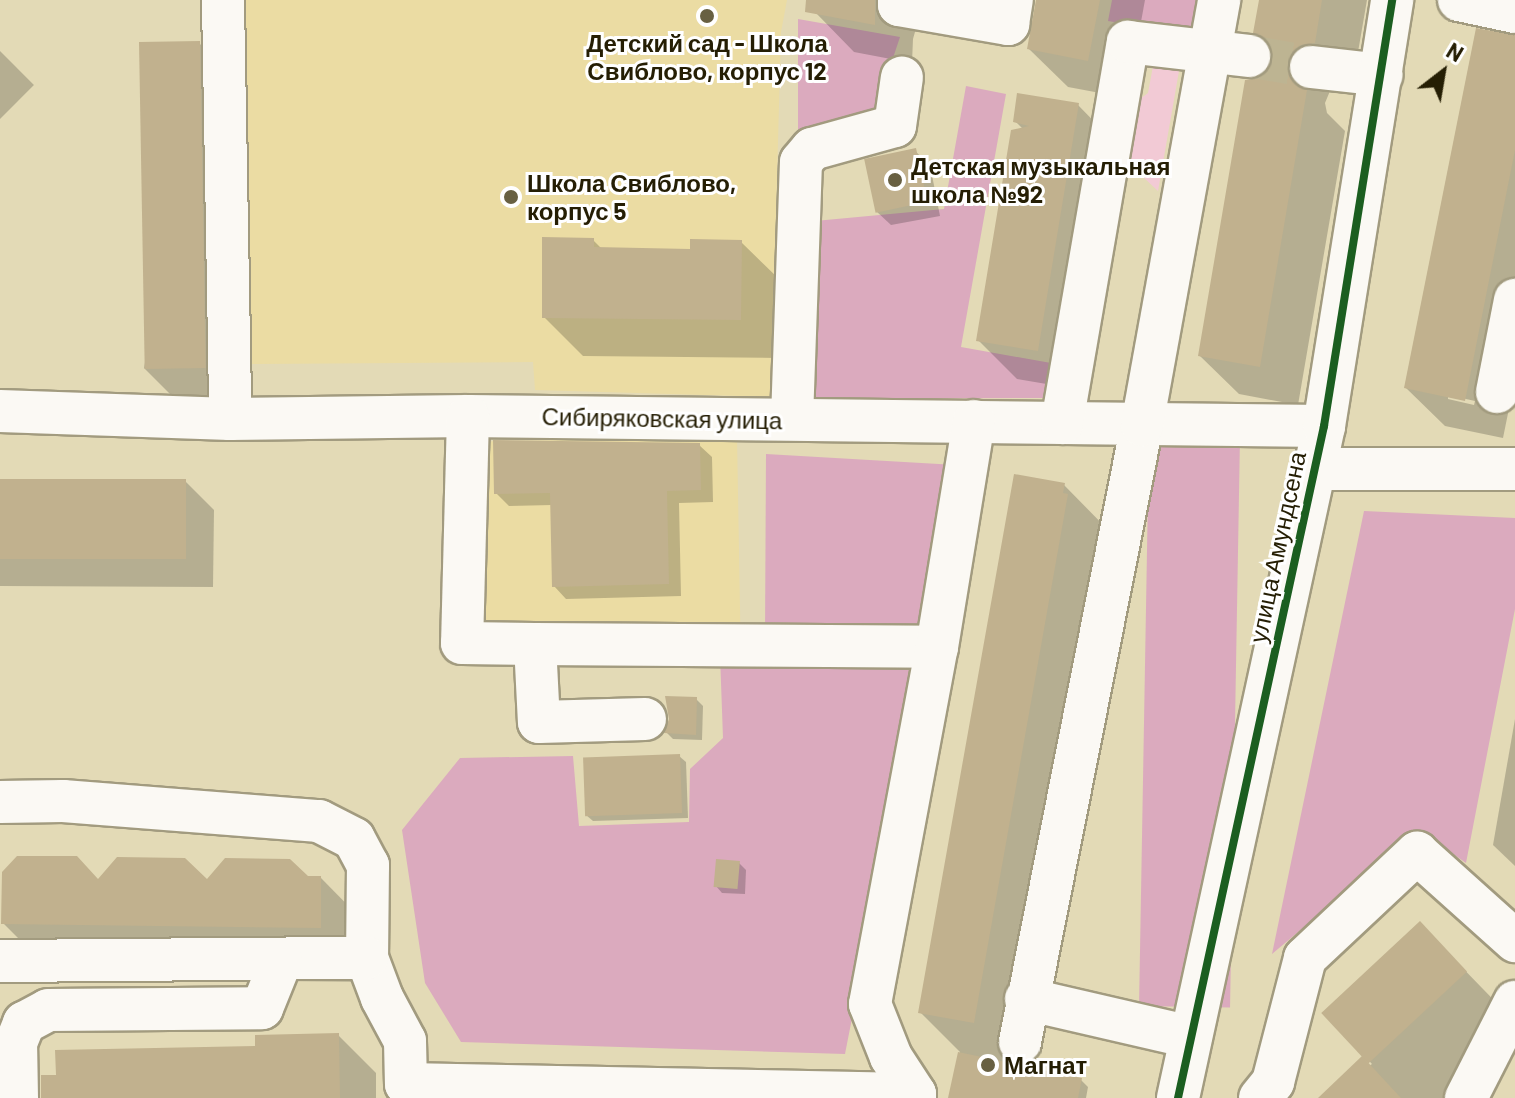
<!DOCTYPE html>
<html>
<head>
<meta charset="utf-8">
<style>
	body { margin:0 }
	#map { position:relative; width:1515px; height:1098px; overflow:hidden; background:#e3dab6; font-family:Barlow,sans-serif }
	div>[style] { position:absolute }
	.built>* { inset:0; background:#ebdca3; transform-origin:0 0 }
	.green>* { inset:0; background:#f2cad5 }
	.forest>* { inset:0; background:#dbaabe; transform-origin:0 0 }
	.shadow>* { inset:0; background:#0003; transform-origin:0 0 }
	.building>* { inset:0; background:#c1b18e; transform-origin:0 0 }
	.minor-tunnel>* { height:42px; margin-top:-21px; transform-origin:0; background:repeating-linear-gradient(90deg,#bdb492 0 42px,transparent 0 63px) }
	.roads { filter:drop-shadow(2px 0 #a29b7f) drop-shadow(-2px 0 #a29b7f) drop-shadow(0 2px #a29b7f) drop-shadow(0 -2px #a29b7f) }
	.minor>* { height:42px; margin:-21px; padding:0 21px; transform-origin:21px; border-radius:21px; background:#fbf9f4 }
	.cycleway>* { height:8px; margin:-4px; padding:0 4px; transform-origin:4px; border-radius:4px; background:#1b5e20 }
	.dots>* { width:22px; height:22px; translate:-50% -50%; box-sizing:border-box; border:4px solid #fff; border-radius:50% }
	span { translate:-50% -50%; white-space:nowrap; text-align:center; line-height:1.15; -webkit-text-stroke:6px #fff; paint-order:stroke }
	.poi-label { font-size:24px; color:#251e04; font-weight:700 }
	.left { translate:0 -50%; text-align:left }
	.street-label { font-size:24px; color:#251e04 }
	.north { position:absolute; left:1403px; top:32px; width:80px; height:80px; -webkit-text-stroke:6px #fff; paint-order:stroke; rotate:31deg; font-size:22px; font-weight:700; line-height:32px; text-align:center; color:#251e04 }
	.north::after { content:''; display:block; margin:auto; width:28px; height:36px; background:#251e04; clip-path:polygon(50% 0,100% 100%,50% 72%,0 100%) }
</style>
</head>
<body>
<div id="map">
	<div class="built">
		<div style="clip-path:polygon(241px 0,787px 0,781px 32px,771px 397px,535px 390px,533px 362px,248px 364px)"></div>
		<div style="left:737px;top:437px;width:192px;height:256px;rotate:89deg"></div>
	</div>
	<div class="green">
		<div style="clip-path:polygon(1153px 66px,1179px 71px,1158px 191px,1123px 158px,1132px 105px,1148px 93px)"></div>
	</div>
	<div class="forest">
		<div style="clip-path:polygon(1112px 0,1208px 0,1202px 37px,1108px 21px)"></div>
		<div style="clip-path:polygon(798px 19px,900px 37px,875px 112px,798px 140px)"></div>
		<div style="clip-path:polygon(966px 86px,1006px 94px,961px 347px,1051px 363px,1043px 398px,810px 399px,815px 221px,944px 209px)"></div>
		<div style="left:1149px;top:436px;width:91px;height:570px;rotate:1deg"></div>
		<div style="clip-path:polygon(766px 454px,956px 465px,928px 637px,765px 635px)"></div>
		<div style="clip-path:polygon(1364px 511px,1515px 518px,1515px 609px,1466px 863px,1419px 830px,1272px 954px)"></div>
		<div style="clip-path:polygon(720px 655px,922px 661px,845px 1054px,461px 1042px,425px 983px,402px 830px,460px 758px,573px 756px,579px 826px,689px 822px,690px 769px,723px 738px)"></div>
	</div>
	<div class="shadow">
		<div style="clip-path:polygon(818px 0,924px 0,913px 39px,912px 63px,854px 52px,816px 13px)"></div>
		<div style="clip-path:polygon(1038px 0,1145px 0,1127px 98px,1068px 87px,1029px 49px)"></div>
		<div style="clip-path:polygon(1261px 0,1367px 0,1353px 81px,1340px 83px,1330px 91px,1325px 103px,1327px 113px,1345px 131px,1298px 405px,1239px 394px,1200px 356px,1260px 80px,1269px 72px,1275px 60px,1273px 50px,1256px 32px)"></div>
		<div style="clip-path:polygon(evenodd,1515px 37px,1515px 379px,1503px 438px,1445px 426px,1406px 388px,1515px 37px,1448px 395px,1475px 401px,1474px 405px,1448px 399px,1448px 395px)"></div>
		<div style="clip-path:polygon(199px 43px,238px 82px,242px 406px,183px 407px,144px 368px)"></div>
		<div style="left:0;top:51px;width:48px;height:354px;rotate:45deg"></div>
		<div style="clip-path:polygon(1078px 105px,1116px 144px,1076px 389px,1017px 379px,978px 340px,1023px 129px,1015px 121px)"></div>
		<div style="clip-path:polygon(915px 151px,930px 165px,940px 216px,891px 225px,876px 211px)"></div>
		<div style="clip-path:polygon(593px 240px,603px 250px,692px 251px,741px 242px,780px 280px,779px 358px,583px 356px,544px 317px)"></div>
		<div style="clip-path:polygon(699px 445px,712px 457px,713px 502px,679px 503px,681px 596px,566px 599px,554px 586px,552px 505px,509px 506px,496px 493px)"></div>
		<div style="clip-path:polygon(0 481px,186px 482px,214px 510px,213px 587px,0 586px)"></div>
		<div style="clip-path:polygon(1064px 485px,1119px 541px,1123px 551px,1031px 1069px,1081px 1080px,1088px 1087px,1086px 1098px,950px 1098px,960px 1052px,920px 1012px)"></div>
		<div style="clip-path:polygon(696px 699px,703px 706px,702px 740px,673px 739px,666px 732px)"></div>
		<div style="clip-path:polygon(1515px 719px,1515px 866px,1493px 845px)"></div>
		<div style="clip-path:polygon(679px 756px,686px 762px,688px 818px,593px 821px,586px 815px)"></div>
		<div style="clip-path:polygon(739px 863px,746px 870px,745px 894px,722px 893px,716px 886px)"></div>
		<div style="clip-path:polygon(321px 878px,376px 934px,376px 982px,59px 979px,3px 923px,99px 881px)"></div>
		<div style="clip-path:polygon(1420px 924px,1515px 1022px,1447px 1098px,1320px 1098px,1372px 1064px,1325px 1014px)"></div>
		<div style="clip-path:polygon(338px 1035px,376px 1073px,376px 1098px,43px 1098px,257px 1048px)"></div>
	</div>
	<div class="building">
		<div style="clip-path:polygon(806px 0,875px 0,875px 25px,805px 12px)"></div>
		<div style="clip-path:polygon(1036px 0,1100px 0,1088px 61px,1027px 49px)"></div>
		<div style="clip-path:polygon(1259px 0,1322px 0,1315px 43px,1301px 45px,1292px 52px,1287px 64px,1289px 77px,1307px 90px,1260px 367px,1198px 356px,1245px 80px,1259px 78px,1268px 71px,1273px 60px,1271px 46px,1253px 33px)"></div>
		<div style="clip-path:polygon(1476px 28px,1515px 35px,1515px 150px,1465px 401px,1404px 388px)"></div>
		<div style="left:200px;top:41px;width:327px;height:61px;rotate:89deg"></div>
		<div style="clip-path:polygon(1017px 93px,1079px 103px,1038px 351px,976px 341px,1011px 130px,1029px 126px,1013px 122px)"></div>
		<div style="left:916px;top:148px;width:55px;height:53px;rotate:78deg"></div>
		<div style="clip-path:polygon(542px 237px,594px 238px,594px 247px,690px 249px,690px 239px,742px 240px,741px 320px,542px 318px)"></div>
		<div style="clip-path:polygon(493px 440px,700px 443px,701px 490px,667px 491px,669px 584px,552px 587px,550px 493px,494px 494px)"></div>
		<div style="clip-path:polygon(1014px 474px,1065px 483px,1063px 493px,1068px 494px,974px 1023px,918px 1013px)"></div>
		<div style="left:0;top:479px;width:186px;height:80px"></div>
		<div style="clip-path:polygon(665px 696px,697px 697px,696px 735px,664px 733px,669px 719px)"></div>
		<div style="left:680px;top:754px;width:59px;height:97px;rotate:88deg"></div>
		<div style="clip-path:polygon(17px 856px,77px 856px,98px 879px,117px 857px,185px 858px,207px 879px,225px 858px,290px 859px,308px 876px,321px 876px,321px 928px,1px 924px,2px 872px)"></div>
		<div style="left:716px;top:859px;width:24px;height:28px;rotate:5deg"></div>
		<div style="left:1420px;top:921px;width:69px;height:135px;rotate:47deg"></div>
		<div style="clip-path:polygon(339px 1033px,340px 1098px,41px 1098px,41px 1075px,56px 1075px,55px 1050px,255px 1046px,255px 1035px)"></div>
		<div style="clip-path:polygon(958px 1052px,1082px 1078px,1078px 1098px,948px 1098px)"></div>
		<div style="clip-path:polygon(1362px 1056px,1401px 1098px,1318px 1098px)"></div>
	</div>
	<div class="minor-tunnel">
		<div style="left:1249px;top:56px;width:63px;rotate:10.1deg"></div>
	</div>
	<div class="roads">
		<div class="minor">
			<div style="left:223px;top:0;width:419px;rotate:89deg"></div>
			<div style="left:899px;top:0;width:5px;rotate:90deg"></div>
			<div style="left:899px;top:5px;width:111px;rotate:9.9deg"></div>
			<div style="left:1008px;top:24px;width:24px;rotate:-81deg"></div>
			<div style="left:1459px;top:0;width:57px;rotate:12.1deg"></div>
			<div style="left:1311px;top:67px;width:71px;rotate:6.4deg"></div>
			<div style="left:1497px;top:392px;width:94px;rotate:-78.9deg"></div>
			<div style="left:0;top:411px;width:230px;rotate:2deg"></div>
			<div style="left:230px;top:419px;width:238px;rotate:-0.7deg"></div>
			<div style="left:468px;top:416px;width:856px;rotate:0.67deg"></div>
			<div style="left:468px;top:416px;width:227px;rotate:91.5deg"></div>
			<div style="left:462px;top:643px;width:73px;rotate:0.8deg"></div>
			<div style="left:535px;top:644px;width:402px;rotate:0.4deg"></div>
			<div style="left:937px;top:647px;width:229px;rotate:-80.7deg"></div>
			<div style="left:792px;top:419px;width:257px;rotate:-88deg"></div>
			<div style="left:801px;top:162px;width:17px;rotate:-50deg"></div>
			<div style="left:812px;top:149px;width:86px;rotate:-15.5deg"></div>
			<div style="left:895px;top:126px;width:49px;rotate:-81.9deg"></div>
			<div style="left:1062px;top:423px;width:387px;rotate:-80.2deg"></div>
			<div style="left:1128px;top:42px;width:122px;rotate:6.6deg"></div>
			<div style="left:1315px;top:469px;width:200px"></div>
			<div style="left:535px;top:644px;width:78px;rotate:87.1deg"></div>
			<div style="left:539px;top:722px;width:106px;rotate:-1.6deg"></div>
			<div style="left:0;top:802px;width:63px;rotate:-0.9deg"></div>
			<div style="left:63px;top:801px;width:257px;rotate:4.5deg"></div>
			<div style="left:319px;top:821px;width:39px;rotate:27deg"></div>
			<div style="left:354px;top:839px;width:30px;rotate:62deg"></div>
			<div style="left:368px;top:865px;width:93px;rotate:90.6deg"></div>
			<div style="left:367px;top:958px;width:43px;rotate:69.4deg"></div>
			<div style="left:382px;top:998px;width:49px;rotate:61.9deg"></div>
			<div style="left:405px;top:1041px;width:43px;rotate:88.7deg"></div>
			<div style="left:406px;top:1084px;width:509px;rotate:1.13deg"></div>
			<div style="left:915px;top:1094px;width:4px;rotate:90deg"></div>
			<div style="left:0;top:961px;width:367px;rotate:-0.5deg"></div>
			<div style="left:1026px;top:999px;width:169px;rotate:13deg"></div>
			<div style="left:1020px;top:1042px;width:629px;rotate:-78.82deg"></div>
			<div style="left:1142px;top:425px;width:432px;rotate:-79.7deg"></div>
			<div style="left:915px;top:1094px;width:44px;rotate:-123deg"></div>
			<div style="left:891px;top:1057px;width:57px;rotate:-111.6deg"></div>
			<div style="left:870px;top:1004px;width:363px;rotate:-79.4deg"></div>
			<div style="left:17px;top:1098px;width:55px;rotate:-91deg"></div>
			<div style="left:16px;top:1043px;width:22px;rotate:-68deg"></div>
			<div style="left:24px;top:1023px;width:27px;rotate:-28deg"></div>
			<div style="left:48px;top:1010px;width:214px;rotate:-0.5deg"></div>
			<div style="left:262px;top:1008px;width:51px;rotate:-68deg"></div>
			<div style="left:1178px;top:1098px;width:688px;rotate:-77.74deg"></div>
			<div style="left:1324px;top:426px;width:431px;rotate:-80.9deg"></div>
			<div style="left:1260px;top:1098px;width:21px;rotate:-51deg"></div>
			<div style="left:1273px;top:1082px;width:128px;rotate:-75.5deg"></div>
			<div style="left:1305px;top:958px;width:154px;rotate:-43.2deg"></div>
			<div style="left:1417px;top:853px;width:132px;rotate:41.9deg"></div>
			<div style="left:1466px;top:1098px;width:108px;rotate:-63deg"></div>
		</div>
	</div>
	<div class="cycleway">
		<div style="left:1178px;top:1098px;width:688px;rotate:-77.74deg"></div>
		<div style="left:1324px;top:426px;width:431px;rotate:-80.9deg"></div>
	</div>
	<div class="dots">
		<div style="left:707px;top:16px;background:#686042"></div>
		<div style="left:895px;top:180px;background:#686042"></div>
		<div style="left:511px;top:197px;background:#686042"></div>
		<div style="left:988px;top:1065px;background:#686042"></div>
	</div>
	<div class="poi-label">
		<span style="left:707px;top:57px">Детский сад - Школа<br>Свиблово, корпус 12</span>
		<span class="left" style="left:911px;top:180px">Детская музыкальная<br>школа №92</span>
		<span class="left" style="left:527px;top:197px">Школа Свиблово,<br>корпус 5</span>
		<span class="left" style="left:1004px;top:1065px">Магнат</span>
	</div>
	<div class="street-label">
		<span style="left:662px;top:418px;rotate:1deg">Сибиряковская улица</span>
		<span style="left:1277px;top:547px;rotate:-78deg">улица Амундсена</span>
	</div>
	<div class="north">N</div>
</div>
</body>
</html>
